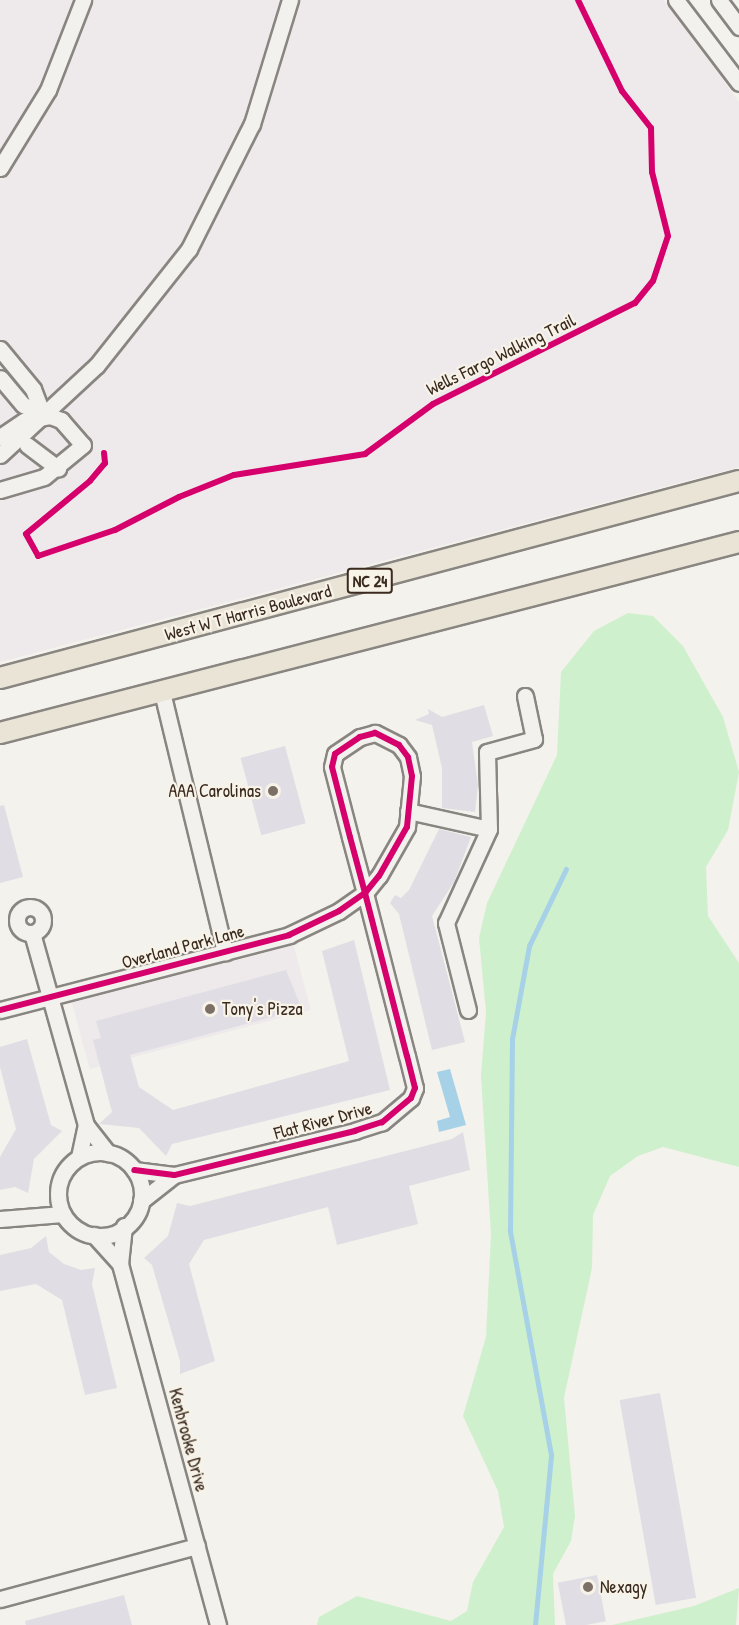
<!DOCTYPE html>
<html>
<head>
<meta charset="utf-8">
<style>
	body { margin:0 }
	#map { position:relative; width:739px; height:1625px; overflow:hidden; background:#f4f2ec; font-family:"Patrick Hand",sans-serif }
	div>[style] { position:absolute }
	.built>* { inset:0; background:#eee9eb; transform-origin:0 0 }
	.green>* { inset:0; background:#cff0cd }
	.water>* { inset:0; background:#a6d1e7 }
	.stream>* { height:4.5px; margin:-2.25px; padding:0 2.25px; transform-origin:2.25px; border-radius:2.25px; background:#a6d1e7 }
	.building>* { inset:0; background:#e1dde4; transform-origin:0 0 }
	.roads { filter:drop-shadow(2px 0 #898580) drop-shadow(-2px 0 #898580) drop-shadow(0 2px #898580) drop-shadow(0 -2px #898580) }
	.minor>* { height:15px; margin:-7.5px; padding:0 7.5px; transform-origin:7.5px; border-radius:7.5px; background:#f2f1ed }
	.minor>.ring { margin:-7.5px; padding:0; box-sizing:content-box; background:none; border:15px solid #f2f1ed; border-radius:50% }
	.major>* { height:20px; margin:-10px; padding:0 10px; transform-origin:10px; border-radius:10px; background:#e9e4d6 }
	.cycleway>* { height:6px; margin:-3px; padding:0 3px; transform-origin:3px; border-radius:3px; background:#d6006c }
	.dots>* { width:16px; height:16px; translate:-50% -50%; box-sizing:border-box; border:3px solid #f7f3e8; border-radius:50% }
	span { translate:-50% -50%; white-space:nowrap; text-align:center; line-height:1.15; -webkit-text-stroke:4.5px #f7f3e8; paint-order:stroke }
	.shield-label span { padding:2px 4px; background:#f7f3e8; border:2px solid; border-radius:4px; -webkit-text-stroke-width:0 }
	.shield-label { font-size:16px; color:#3b2a1e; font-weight:700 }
	.street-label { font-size:18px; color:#3b2a1e }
	.poi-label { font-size:18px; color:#3b2a1e }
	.right { translate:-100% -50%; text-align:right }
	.left { translate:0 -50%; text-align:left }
</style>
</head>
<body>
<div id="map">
	<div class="built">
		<div style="clip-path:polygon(0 0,664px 0,739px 102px,739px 467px,0 662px)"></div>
		<div style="left:293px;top:943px;width:69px;height:229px;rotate:75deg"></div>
	</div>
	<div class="green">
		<div style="clip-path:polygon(628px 613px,653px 616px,683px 646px,723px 717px,739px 772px,728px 830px,706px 867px,708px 916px,739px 963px,739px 1167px,663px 1147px,638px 1156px,610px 1176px,593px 1215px,592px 1268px,564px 1398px,575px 1516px,571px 1541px,553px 1574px,555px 1625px,317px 1625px,319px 1617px,357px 1596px,451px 1621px,467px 1611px,473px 1582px,504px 1527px,498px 1491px,463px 1416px,486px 1337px,491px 1234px,481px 1076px,486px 1012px,479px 938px,487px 903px,557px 755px,561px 672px,594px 631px)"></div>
		<div style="clip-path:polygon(739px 1588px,736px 1625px,612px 1625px,694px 1606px)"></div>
	</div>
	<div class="water">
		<div style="clip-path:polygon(450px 1069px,466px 1125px,439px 1132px,437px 1121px,450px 1117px,437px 1072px)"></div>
	</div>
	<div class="stream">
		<div style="left:535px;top:1625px;width:171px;rotate:-84.6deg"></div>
		<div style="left:551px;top:1455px;width:228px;rotate:-100.4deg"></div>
		<div style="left:510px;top:1231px;width:192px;rotate:-89.4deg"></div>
		<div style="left:512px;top:1039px;width:95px;rotate:-79.6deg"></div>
		<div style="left:529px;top:946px;width:85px;rotate:-64.3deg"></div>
	</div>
	<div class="building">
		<div style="clip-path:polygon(484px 705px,493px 736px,472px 742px,478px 785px,475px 812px,442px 808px,442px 768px,432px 725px,415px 720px,429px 714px,428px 709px,442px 717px)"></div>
		<div style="left:285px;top:746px;width:80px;height:46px;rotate:75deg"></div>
		<div style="clip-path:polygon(4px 805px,23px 877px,0 883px,0 806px)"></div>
		<div style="clip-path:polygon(439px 829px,471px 837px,454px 882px,432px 916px,465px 1042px,432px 1050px,399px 914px,390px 903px,395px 895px,401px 898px,409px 890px)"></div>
		<div style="clip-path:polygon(354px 940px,390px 1090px,172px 1144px,166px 1156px,139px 1128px,99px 1124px,112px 1112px,93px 1040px,101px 1038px,96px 1021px,286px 970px,302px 1009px,130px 1055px,139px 1087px,173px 1110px,349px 1061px,322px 951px)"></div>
		<div style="clip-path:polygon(27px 1039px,51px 1125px,62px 1131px,34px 1159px,28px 1193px,15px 1187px,0 1190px,0 1157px,16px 1129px,0 1067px,0 1047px)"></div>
		<div style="clip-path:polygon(463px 1132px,470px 1170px,409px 1186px,418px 1224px,337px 1245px,328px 1207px,204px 1240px,189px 1264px,215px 1361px,180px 1374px,180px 1361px,152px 1265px,144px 1258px,168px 1236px,177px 1203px,190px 1206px,452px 1139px)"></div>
		<div style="clip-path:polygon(46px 1236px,49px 1252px,64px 1264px,81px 1270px,95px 1268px,92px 1284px,117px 1388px,85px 1395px,62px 1300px,36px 1284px,0 1291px,0 1255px,31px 1248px)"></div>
		<div style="left:660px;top:1393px;width:208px;height:41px;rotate:80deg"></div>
		<div style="left:597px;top:1575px;width:47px;height:40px;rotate:79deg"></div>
		<div style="clip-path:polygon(124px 1595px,132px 1625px,26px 1625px,25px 1621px)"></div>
	</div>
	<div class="roads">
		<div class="minor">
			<div style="left:676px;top:0;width:104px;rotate:52.8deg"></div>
			<div style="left:719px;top:0;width:34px;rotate:53deg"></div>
			<div style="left:0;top:168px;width:92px;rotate:-58.4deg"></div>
			<div style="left:48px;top:90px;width:97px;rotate:-68.7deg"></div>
			<div style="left:0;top:349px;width:52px;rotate:50.5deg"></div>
			<div style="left:33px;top:389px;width:28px;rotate:69deg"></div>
			<div style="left:43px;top:415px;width:22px;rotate:-153deg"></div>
			<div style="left:23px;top:405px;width:35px;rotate:-130deg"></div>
			<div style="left:0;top:437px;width:29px;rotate:-34deg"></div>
			<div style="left:24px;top:421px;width:26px;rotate:-11deg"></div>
			<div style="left:50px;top:416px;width:12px;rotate:20deg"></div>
			<div style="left:61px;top:420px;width:33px;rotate:49deg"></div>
			<div style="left:83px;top:445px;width:50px;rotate:140.6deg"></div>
			<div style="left:44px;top:477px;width:46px;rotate:163.5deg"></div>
			<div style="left:27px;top:445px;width:39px;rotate:37deg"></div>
			<div style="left:0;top:455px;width:132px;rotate:-42.9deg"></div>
			<div style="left:97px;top:365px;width:148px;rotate:-51.6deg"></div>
			<div style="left:189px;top:249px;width:140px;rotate:-63.3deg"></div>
			<div style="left:252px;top:124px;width:130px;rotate:-73deg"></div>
			<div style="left:162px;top:692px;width:268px;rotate:76.4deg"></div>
			<div style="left:408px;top:811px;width:83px;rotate:12.5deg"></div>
			<div style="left:489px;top:829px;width:77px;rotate:-91.5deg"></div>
			<div style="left:487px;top:752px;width:49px;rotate:-15.5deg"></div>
			<div style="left:534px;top:739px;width:44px;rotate:-101.8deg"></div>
			<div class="ring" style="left:17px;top:907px;width:11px;height:11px"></div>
			<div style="left:32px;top:933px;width:199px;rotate:74.3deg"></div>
			<div style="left:86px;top:1125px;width:36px;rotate:52deg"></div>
			<div style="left:0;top:1010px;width:299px;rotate:-14.5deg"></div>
			<div style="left:289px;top:935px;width:55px;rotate:-25.6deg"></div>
			<div style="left:339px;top:911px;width:32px;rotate:-35deg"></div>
			<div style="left:365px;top:893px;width:22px;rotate:-51deg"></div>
			<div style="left:379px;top:876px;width:56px;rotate:-60.3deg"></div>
			<div style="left:407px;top:827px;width:51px;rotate:-84.4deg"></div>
			<div style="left:412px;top:776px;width:19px;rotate:-102deg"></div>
			<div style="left:408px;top:757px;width:15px;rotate:-127deg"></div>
			<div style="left:399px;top:745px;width:27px;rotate:-153deg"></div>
			<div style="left:375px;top:733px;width:16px;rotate:165deg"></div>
			<div style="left:360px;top:737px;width:30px;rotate:146deg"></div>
			<div style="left:335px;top:754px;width:13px;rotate:103deg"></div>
			<div style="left:332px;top:767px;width:72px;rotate:75.6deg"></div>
			<div style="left:350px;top:837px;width:58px;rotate:75deg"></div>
			<div style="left:365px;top:893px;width:168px;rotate:75.6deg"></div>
			<div style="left:407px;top:1056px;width:33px;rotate:76deg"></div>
			<div style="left:415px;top:1088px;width:11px;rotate:112deg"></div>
			<div style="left:411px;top:1098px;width:38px;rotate:140deg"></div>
			<div style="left:382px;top:1122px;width:28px;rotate:162deg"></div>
			<div style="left:355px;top:1131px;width:186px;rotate:166.3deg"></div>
			<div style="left:174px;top:1175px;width:40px;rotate:-172.9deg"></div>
			<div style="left:468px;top:1010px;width:90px;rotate:-104.2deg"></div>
			<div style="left:446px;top:923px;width:103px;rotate:-65.4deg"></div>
			<div class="ring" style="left:58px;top:1152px;width:69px;height:69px"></div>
			<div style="left:79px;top:1157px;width:33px;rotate:-78deg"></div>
			<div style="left:141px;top:1201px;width:42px;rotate:-38.2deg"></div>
			<div style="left:0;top:1219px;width:63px;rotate:-4.5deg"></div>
			<div style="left:124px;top:1226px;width:38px;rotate:96deg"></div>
			<div style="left:120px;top:1264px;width:374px;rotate:74.8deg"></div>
			<div style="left:94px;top:1235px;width:39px;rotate:48deg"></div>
			<div style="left:0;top:1599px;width:204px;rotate:-15.1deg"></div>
		</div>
		<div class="major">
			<div style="left:0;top:678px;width:765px;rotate:-14.93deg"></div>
			<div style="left:0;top:733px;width:763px;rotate:-14.49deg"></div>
		</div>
	</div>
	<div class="cycleway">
		<div style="left:104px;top:453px;width:10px;rotate:84deg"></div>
		<div style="left:105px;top:463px;width:23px;rotate:130deg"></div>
		<div style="left:90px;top:481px;width:83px;rotate:140.4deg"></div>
		<div style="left:26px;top:534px;width:25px;rotate:61deg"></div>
		<div style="left:38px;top:556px;width:81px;rotate:-18.7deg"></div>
		<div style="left:115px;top:530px;width:72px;rotate:-27.3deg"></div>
		<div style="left:179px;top:497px;width:59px;rotate:-21.8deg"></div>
		<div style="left:234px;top:475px;width:133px;rotate:-9.1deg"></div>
		<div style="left:365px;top:454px;width:84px;rotate:-36.3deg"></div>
		<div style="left:433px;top:404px;width:226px;rotate:-26.6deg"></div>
		<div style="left:635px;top:303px;width:28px;rotate:-51deg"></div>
		<div style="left:653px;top:281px;width:47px;rotate:-71.6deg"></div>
		<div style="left:668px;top:236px;width:66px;rotate:-104deg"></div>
		<div style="left:652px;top:172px;width:44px;rotate:-91.3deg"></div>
		<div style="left:651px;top:128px;width:47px;rotate:-128.1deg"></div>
		<div style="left:622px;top:91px;width:101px;rotate:-115.8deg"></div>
		<div style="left:0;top:1010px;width:299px;rotate:-14.5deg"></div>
		<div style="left:289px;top:935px;width:55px;rotate:-25.6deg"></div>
		<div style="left:339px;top:911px;width:32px;rotate:-35deg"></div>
		<div style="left:365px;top:893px;width:22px;rotate:-51deg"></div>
		<div style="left:379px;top:876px;width:56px;rotate:-60.3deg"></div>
		<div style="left:407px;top:827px;width:51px;rotate:-84.4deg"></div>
		<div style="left:412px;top:776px;width:19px;rotate:-102deg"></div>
		<div style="left:408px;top:757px;width:15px;rotate:-127deg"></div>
		<div style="left:399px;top:745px;width:27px;rotate:-153deg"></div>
		<div style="left:375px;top:733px;width:16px;rotate:165deg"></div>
		<div style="left:360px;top:737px;width:30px;rotate:146deg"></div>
		<div style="left:335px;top:754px;width:13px;rotate:103deg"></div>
		<div style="left:332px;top:767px;width:72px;rotate:75.6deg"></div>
		<div style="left:350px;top:837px;width:58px;rotate:75deg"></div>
		<div style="left:365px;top:893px;width:168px;rotate:75.6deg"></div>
		<div style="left:407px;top:1056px;width:33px;rotate:76deg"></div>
		<div style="left:415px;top:1088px;width:11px;rotate:112deg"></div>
		<div style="left:411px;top:1098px;width:38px;rotate:140deg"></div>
		<div style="left:382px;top:1122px;width:28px;rotate:162deg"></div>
		<div style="left:355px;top:1131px;width:186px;rotate:166.3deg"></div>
		<div style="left:174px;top:1175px;width:40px;rotate:-172.9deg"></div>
	</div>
	<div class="dots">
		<div style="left:273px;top:791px;background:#7c7066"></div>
		<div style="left:210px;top:1009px;background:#7c7066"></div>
		<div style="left:588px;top:1587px;background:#7c7066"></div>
	</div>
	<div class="shield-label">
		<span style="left:370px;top:581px">NC 24</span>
	</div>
	<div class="street-label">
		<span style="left:501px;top:355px;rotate:-26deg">Wells Fargo Walking Trail</span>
		<span style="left:248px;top:613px;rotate:-15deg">West W T Harris Boulevard</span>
		<span style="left:183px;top:947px;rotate:-15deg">Overland Park Lane</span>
		<span style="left:323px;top:1121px;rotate:-15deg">Flat River Drive</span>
		<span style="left:188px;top:1440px;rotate:75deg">Kenbrooke Drive</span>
	</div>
	<div class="poi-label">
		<span class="right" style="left:261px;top:791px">AAA Carolinas</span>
		<span class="left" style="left:222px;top:1009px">Tony's Pizza</span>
		<span class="left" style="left:600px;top:1587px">Nexagy</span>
	</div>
</div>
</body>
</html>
